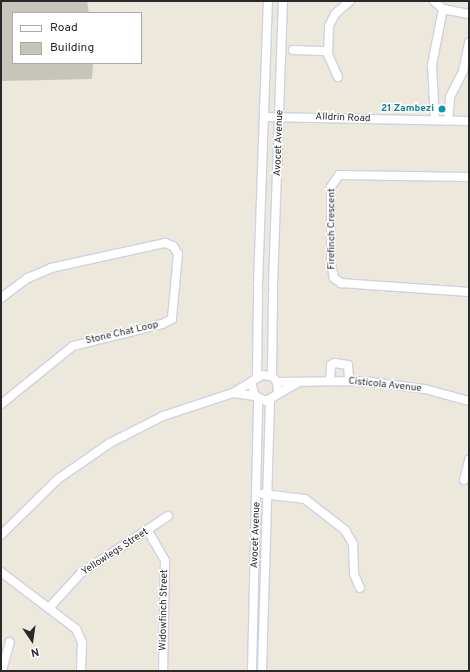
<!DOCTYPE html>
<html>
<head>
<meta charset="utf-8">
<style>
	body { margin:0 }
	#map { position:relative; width:470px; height:672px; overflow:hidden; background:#ece8db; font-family:Overpass,sans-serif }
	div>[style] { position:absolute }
	.building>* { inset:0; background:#c7c5ba }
	.roads { filter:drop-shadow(1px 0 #d1d0e2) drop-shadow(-1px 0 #d1d0e2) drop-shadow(0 1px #d1d0e2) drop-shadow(0 -1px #d1d0e2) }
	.street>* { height:8px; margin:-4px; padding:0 4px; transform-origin:4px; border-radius:4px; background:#fff }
	.dots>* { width:11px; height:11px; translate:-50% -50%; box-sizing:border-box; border:2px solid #fff; border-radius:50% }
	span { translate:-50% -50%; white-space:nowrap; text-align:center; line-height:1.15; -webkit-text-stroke:3px #fff; paint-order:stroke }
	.culture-label { font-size:10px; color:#0d838f; font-weight:700 }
	.right { translate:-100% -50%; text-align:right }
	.street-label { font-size:10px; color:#292929 }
	.frame { position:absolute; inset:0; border:2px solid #292929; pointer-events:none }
	.legend { position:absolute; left:12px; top:12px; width:130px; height:52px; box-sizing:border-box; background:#fff; border:1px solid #a9a9a9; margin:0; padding:5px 7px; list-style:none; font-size:12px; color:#292929 }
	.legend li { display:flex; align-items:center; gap:8px; height:20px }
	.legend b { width:20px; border:1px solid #a9a9a9 }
	.north { position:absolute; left:12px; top:620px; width:40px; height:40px; -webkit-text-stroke:3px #fff; paint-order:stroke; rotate:167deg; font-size:11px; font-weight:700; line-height:16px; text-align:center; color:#292929 }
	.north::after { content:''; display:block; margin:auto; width:14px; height:18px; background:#292929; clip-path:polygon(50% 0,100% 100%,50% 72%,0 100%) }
</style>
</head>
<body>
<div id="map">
	<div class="building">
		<div style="clip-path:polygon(1px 1px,87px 1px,89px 13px,13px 13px,13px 63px,93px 63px,92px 79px,1px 81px)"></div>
	</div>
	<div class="roads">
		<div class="street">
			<div style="left:434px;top:1px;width:12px;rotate:42deg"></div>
			<div style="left:443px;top:9px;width:26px;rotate:11deg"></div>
			<div style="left:293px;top:50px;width:35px;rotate:2deg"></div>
			<div style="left:338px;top:77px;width:24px;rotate:-114deg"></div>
			<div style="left:328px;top:55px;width:29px;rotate:-88deg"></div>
			<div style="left:329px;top:26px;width:13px;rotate:-63deg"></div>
			<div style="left:335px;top:14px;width:20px;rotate:-41deg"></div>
			<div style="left:265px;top:117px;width:204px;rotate:1.1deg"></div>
			<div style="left:435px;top:120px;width:55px;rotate:-93.1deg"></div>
			<div style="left:432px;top:65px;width:57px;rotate:-78.9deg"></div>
			<div style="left:448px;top:121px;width:24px;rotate:-85deg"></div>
			<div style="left:450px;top:97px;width:29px;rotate:-63deg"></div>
			<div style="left:463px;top:71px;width:29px;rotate:-78deg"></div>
			<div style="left:469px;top:177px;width:130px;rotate:-179.1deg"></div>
			<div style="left:339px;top:175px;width:14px;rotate:124deg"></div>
			<div style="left:331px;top:187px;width:77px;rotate:90deg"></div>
			<div style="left:331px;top:264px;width:14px;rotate:78deg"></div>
			<div style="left:334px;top:278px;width:9px;rotate:36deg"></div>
			<div style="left:341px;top:283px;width:128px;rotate:4deg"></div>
			<div style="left:258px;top:285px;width:284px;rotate:-88deg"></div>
			<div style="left:273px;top:286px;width:285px;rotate:-88deg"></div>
			<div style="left:1px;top:298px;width:34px;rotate:-37deg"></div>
			<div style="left:28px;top:278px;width:25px;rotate:-23deg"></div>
			<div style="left:51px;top:268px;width:117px;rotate:-12.4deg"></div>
			<div style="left:165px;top:243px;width:9px;rotate:21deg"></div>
			<div style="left:173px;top:246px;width:9px;rotate:58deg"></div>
			<div style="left:178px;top:254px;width:65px;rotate:95.3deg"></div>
			<div style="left:172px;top:319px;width:11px;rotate:153deg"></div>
			<div style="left:162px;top:324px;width:92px;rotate:166.1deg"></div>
			<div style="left:73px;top:346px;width:92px;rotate:141.1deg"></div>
			<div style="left:272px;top:376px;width:85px;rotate:-89.3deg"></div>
			<div style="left:257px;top:377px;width:87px;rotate:-89.3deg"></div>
			<div style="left:330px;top:381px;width:16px;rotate:-86deg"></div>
			<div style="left:331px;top:365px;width:4px;rotate:-27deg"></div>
			<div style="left:335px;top:363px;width:13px;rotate:9deg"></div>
			<div style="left:348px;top:365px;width:16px;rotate:86deg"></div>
			<div style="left:277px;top:382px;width:87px;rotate:-0.7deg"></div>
			<div style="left:364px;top:381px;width:62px;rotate:7.5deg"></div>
			<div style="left:425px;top:389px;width:46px;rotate:15.3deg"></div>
			<div style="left:233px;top:393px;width:22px;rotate:8deg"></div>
			<div style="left:278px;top:393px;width:11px;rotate:-95deg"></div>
			<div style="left:277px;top:382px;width:8px;rotate:-130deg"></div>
			<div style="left:272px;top:376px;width:10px;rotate:-174deg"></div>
			<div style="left:262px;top:375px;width:13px;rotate:148deg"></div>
			<div style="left:251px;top:382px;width:15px;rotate:74deg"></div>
			<div style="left:255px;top:396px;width:12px;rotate:24deg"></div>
			<div style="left:266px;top:401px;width:36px;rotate:-30deg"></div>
			<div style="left:464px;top:480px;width:21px;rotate:-76deg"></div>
			<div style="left:263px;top:494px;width:42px;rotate:6.8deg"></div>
			<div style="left:305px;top:499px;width:51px;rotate:37.8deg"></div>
			<div style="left:345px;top:530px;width:16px;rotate:60deg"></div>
			<div style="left:353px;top:544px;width:30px;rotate:88deg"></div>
			<div style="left:354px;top:574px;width:15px;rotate:67deg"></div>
			<div style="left:148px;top:531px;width:34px;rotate:60deg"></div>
			<div style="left:165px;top:561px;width:110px;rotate:91deg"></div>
			<div style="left:1px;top:535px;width:80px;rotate:-44.5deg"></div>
			<div style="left:58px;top:479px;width:63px;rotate:-34.7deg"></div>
			<div style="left:110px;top:443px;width:59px;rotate:-27deg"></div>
			<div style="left:163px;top:416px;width:74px;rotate:-18.2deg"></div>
			<div style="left:233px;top:393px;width:21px;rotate:-31deg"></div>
			<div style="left:1px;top:572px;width:94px;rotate:37.2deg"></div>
			<div style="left:76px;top:629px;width:14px;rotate:65deg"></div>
			<div style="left:82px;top:642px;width:29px;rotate:92deg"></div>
			<div style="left:49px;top:608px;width:47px;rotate:-47.6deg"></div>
			<div style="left:81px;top:573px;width:104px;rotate:-33.2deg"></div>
			<div style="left:2px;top:671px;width:30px;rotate:-75deg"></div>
			<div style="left:252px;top:671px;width:272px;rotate:-88.7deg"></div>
			<div style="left:262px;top:671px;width:271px;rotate:-88.3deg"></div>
		</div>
	</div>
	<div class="dots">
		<div style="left:442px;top:109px;background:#0f9aa8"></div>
	</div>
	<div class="culture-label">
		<span class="right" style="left:434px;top:109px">21 Zambezi</span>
	</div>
	<div class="street-label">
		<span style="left:343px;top:118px;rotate:2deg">Alldrin Road</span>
		<span style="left:279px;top:143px;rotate:-88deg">Avocet Avenue</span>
		<span style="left:332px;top:229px;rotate:-90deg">Firefinch Crescent</span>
		<span style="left:122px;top:333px;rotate:-13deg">Stone Chat Loop</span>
		<span style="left:385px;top:385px;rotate:6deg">Cisticola Avenue</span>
		<span style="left:256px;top:535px;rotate:-88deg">Avocet Avenue</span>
		<span style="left:115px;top:552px;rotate:-33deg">Yellowlegs Street</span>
		<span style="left:164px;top:610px;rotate:-89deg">Widowfinch Street</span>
	</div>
	<div class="frame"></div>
	<ul class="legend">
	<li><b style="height:5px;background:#fff"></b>Road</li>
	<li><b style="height:11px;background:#c7c5ba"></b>Building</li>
	</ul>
	<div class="north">N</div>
</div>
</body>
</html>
